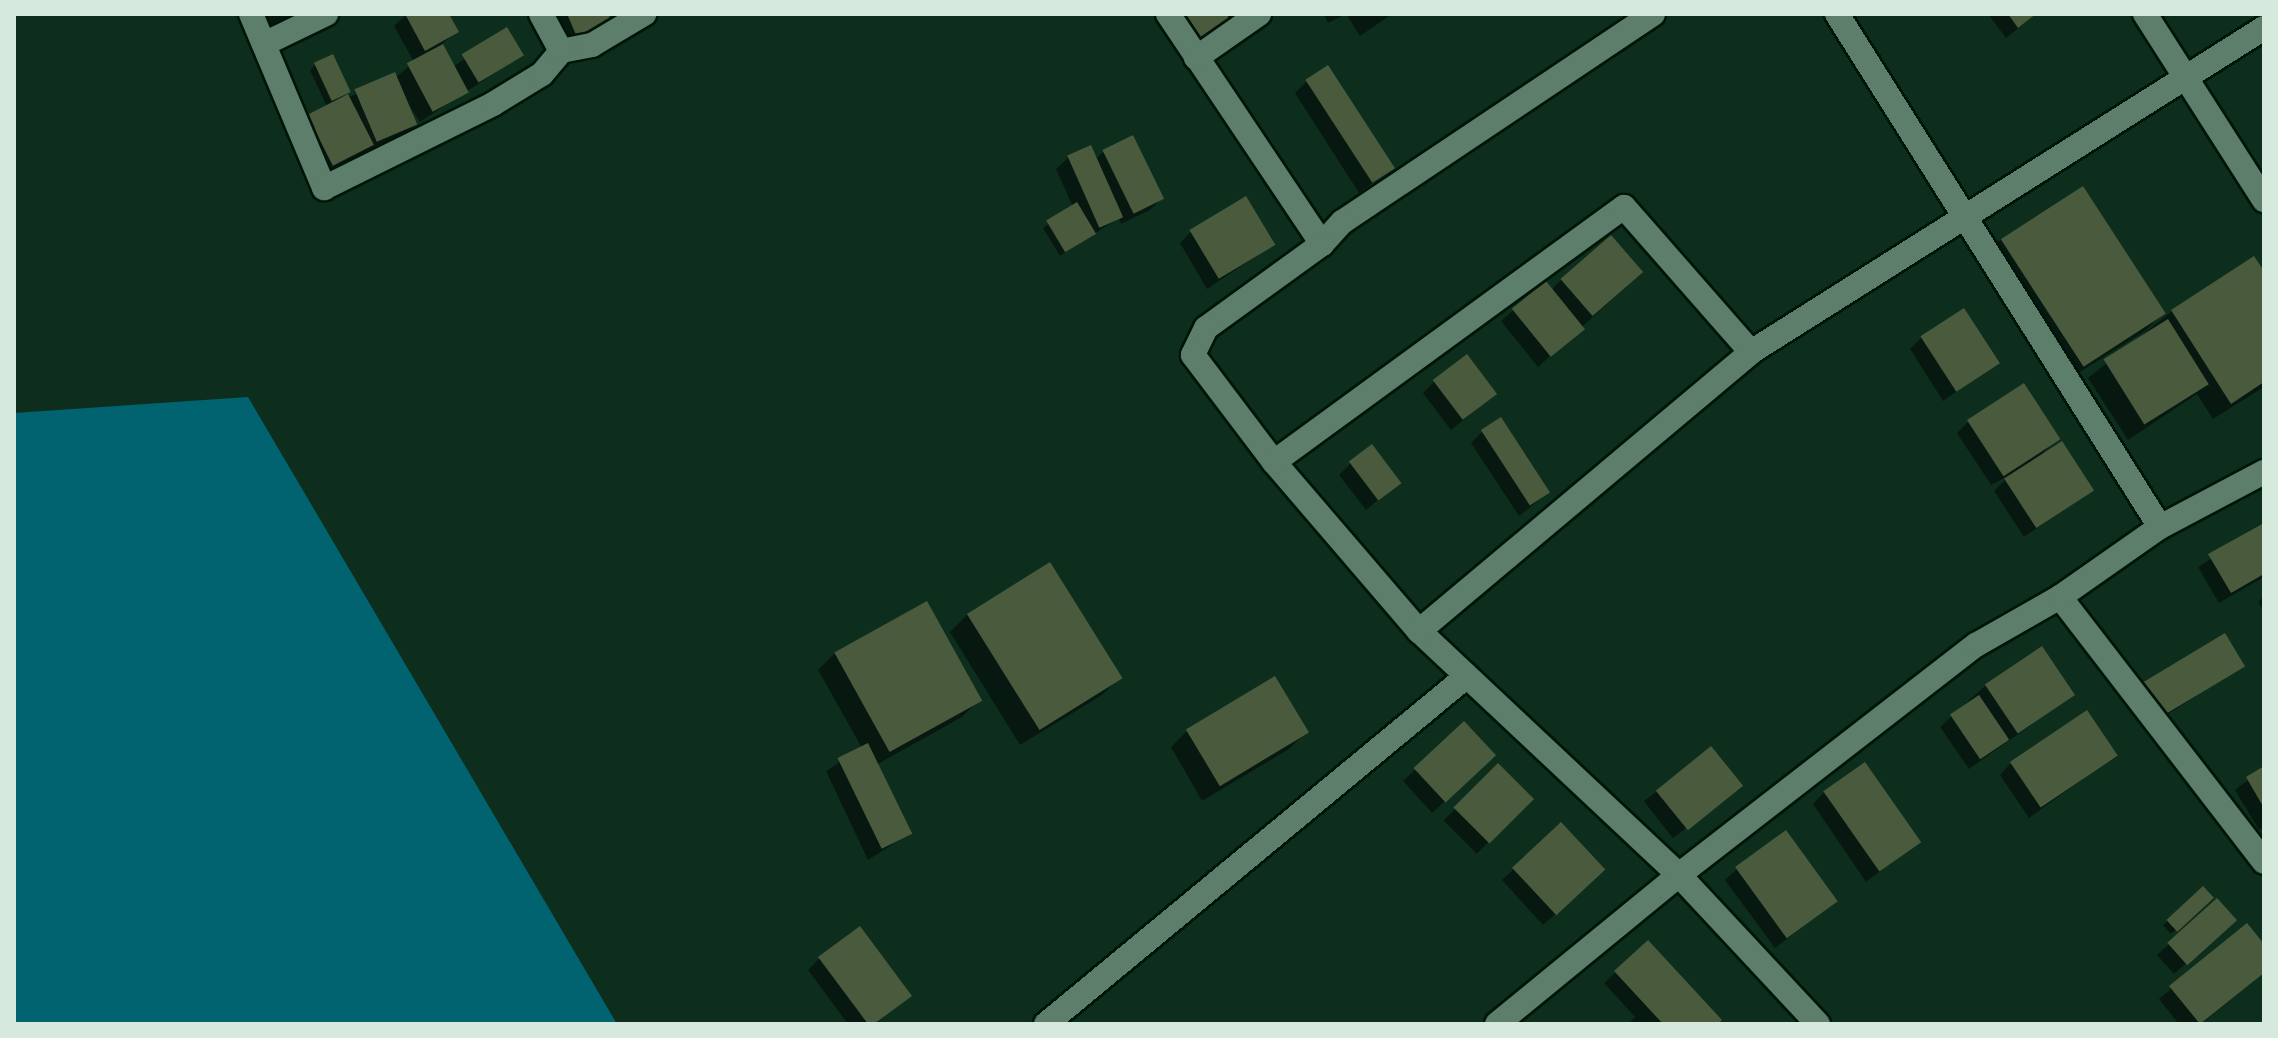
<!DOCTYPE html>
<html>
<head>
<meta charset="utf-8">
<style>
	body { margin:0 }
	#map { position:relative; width:2278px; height:1038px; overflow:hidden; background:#0d2e1d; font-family:"Roboto Condensed",sans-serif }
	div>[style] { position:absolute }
	.water>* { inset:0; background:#00636f }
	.shadow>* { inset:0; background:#0007; transform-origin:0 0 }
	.building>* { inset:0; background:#495a3d; transform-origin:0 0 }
	.roads { filter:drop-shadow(2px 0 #001509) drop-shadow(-2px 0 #001509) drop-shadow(0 2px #001509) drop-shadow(0 -2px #001509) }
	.minor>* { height:24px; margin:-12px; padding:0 12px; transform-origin:12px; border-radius:12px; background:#5c7e6a }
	span { translate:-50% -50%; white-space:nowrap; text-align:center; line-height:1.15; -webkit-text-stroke:8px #032414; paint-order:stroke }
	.frame { position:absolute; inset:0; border:16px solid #d6e9dd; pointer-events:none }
</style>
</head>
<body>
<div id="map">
	<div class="water">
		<div style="clip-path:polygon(248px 397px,617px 1024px,14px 1024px,14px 413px)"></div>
	</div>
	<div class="shadow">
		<div style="clip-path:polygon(263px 14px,308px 14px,276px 39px)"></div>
		<div style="clip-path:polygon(407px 14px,446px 14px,456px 32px,441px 45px,453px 67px,507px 30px,522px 55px,420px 122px,403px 96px,415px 125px,403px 136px,320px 175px,297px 128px,327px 107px,310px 70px,315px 65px,348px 91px,339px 101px,395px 78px,414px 62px,394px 26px)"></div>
		<div style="clip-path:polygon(551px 14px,606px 14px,609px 22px,566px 47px)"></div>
		<div style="clip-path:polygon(1175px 14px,1245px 14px,1228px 25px)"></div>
		<div style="clip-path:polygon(1324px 14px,1346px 14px,1328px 23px)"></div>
		<div style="clip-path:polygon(1346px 14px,1392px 14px,1360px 36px)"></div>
		<div style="clip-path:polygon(1988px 14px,2036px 14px,2006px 38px)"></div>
		<div style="clip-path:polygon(1306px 82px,1392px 168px,1359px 193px,1295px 93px)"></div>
		<div style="clip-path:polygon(1103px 152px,1162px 198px,1150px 210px,1121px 224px,1119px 218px,1060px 256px,1043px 228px,1073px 207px,1056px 169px,1068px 158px,1095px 160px)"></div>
		<div style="clip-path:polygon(1191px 232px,1273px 245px,1207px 289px,1180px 243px)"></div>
		<div style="clip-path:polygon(2001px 239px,2162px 314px,2145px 331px,2064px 382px,1984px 256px)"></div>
		<div style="clip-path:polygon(2264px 275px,2264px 387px,2213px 419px,2197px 394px,2128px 440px,2088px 378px,2172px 311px)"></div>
		<div style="clip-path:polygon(1561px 280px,1629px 284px,1538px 367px,1501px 321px,1545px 283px,1551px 290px)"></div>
		<div style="clip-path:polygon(1921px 338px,1997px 363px,1943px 401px,1910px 349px)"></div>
		<div style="clip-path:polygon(1434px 382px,1495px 394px,1451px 430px,1423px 393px)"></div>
		<div style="clip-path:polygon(1969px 421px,2057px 438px,2041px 455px,2092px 490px,2024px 537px,1994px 491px,2010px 475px,1991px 485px,1957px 433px)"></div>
		<div style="clip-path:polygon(1482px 432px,1548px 493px,1519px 516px,1471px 443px)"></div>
		<div style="clip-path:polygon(1351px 463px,1398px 483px,1366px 510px,1339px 475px)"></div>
		<div style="clip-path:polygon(2264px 525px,2264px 577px,2219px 603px,2198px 567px)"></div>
		<div style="clip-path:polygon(2264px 596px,2264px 612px,2258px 602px)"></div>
		<div style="clip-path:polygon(967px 615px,1119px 678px,1102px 695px,1020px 745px,950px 632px)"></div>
		<div style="clip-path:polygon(835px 653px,979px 700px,962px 717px,876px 765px,909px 834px,868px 860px,826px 771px,862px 748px,818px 670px)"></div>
		<div style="clip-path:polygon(2242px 666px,2150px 726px,2132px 695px,2143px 684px)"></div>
		<div style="clip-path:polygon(1986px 685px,2073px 695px,1969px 769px,1940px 727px)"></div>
		<div style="clip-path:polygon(1464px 724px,1482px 767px,1432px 813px,1403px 781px)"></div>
		<div style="clip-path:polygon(1188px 730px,1306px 732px,1289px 749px,1202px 801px,1171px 747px)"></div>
		<div style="left:1711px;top:749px;width:47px;height:85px;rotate:52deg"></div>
		<div style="clip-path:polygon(2115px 756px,2029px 818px,2000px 775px,2011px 763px)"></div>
		<div style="left:1498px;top:766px;width:47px;height:77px;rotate:45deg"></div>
		<div style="clip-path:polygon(2264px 768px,2264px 827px,2259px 830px,2235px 790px)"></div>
		<div style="clip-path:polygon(1824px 792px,1918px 843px,1866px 882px,1813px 804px)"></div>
		<div style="clip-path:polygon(1561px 825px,1591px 882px,1543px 925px,1502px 880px)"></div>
		<div style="clip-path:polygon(1737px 869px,1835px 901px,1775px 948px,1725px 880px)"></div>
		<div style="left:2203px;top:889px;width:12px;height:54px;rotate:48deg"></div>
		<div style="clip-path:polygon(2217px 901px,2222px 931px,2174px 974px,2157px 955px)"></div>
		<div style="clip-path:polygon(2247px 926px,2264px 947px,2264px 973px,2201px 1024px,2179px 1024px,2159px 999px)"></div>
		<div style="clip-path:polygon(820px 958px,909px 996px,875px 1024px,848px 1024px,808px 970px)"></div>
		<div style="clip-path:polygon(1616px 972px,1715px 1024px,1628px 1024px,1635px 1017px,1604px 983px)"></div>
	</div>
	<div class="building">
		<div style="clip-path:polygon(405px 14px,449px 14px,459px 32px,425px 51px)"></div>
		<div style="clip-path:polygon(567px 14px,608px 14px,612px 22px,577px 37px)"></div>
		<div style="clip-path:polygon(1178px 14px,1226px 14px,1233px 23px,1200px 46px)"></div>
		<div style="clip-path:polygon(2008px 14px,2036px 14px,2018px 28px)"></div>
		<div style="left:507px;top:27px;width:33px;height:53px;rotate:59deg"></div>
		<div style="left:443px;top:44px;width:55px;height:41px;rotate:62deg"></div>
		<div style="left:333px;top:54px;width:42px;height:21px;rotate:65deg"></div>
		<div style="left:1328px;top:65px;width:123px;height:27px;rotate:57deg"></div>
		<div style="left:395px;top:72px;width:57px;height:44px;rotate:67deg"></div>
		<div style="left:348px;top:94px;width:57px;height:46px;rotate:63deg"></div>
		<div style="left:1133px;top:135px;width:71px;height:34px;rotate:64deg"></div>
		<div style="left:1091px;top:145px;width:79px;height:26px;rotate:66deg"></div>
		<div style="left:2083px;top:186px;width:152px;height:98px;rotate:57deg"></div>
		<div style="left:1246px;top:196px;width:57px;height:66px;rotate:59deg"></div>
		<div style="left:1077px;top:202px;width:37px;height:36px;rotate:59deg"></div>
		<div style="left:1611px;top:235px;width:49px;height:67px;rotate:49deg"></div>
		<div style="clip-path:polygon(2254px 256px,2264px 271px,2264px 382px,2231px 404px,2171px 310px)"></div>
		<div style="left:1546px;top:281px;width:62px;height:44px;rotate:51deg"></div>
		<div style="left:1964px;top:308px;width:66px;height:52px;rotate:57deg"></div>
		<div style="left:2168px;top:319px;width:77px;height:76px;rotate:58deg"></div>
		<div style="left:1467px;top:354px;width:50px;height:43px;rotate:53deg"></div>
		<div style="left:2024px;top:383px;width:67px;height:68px;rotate:57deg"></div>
		<div style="left:1501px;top:417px;width:90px;height:24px;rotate:57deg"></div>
		<div style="left:2062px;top:441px;width:59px;height:69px;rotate:57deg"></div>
		<div style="left:1372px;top:444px;width:49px;height:29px;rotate:53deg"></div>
		<div style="clip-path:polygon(2264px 523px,2264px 574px,2231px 593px,2208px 554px)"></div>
		<div style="left:1050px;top:562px;width:137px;height:98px;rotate:58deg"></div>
		<div style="left:927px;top:601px;width:114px;height:106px;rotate:61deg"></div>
		<div style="left:2225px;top:633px;width:39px;height:96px;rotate:59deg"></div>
		<div style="left:2042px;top:646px;width:59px;height:69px;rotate:56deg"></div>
		<div style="left:1275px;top:676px;width:66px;height:104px;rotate:59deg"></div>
		<div style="left:1979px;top:695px;width:54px;height:35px;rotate:56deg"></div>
		<div style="left:2087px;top:710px;width:55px;height:93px;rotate:56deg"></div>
		<div style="left:1464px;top:721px;width:47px;height:69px;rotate:47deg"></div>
		<div style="left:868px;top:743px;width:101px;height:34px;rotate:64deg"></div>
		<div style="left:1711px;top:746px;width:51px;height:71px;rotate:51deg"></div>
		<div style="left:1865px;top:762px;width:98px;height:51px;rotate:55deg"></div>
		<div style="left:1498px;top:763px;width:51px;height:63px;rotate:45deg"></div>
		<div style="clip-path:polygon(2264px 766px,2264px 808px,2246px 777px)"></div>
		<div style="left:1561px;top:822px;width:65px;height:67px;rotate:47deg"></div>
		<div style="left:1786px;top:830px;width:88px;height:63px;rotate:54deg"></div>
		<div style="left:2203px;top:886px;width:16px;height:50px;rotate:47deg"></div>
		<div style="left:2217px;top:898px;width:30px;height:67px;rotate:48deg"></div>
		<div style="clip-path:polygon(2247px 923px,2264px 944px,2264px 973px,2200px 1024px,2169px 986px)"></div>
		<div style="clip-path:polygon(860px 926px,912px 996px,874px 1024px,868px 1024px,818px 957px)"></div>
		<div style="clip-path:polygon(1648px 940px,1722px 1020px,1718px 1024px,1663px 1024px,1614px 971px)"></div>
	</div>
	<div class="roads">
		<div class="minor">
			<div style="left:251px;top:14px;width:189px;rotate:67.2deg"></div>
			<div style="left:324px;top:188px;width:189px;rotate:-26.4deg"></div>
			<div style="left:493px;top:104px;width:57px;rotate:-31.5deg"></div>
			<div style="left:542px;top:74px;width:30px;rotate:-50deg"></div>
			<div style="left:561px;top:51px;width:32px;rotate:-11deg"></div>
			<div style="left:592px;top:45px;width:61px;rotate:-30.8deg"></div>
			<div style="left:541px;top:14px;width:42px;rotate:61.6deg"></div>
			<div style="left:1168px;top:14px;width:277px;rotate:56.2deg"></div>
			<div style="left:1653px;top:14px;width:374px;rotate:146.2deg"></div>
			<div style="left:1342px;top:222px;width:30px;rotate:132deg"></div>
			<div style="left:1322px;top:244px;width:143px;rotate:144.1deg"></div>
			<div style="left:1206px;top:328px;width:30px;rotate:116deg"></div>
			<div style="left:1193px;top:355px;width:134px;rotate:52.9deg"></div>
			<div style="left:1274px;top:462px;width:223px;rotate:49.4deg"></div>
			<div style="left:1419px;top:631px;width:357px;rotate:43.2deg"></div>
			<div style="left:1679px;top:875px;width:204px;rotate:47deg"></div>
			<div style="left:1837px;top:14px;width:606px;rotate:57.8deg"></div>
			<div style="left:2145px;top:14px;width:221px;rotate:57.4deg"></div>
			<div style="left:264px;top:44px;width:69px;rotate:-25.8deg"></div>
			<div style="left:1196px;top:58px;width:77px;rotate:-34.9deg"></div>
			<div style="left:1274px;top:462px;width:433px;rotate:-36.1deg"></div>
			<div style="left:1624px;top:207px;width:193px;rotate:48.8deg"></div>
			<div style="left:2060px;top:597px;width:334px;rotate:52.4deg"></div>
			<div style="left:1419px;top:631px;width:434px;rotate:-40deg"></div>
			<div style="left:1751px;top:352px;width:607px;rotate:-32.28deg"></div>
			<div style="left:1046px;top:1024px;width:546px;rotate:-39.58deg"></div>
			<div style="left:1497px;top:1024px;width:235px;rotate:-39.3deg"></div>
			<div style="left:1679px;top:875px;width:376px;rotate:-37.8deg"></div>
			<div style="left:1976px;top:645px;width:97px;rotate:-29.7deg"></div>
			<div style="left:2060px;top:597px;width:122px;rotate:-35deg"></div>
			<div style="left:2160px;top:527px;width:118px;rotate:-27.9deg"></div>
		</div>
	</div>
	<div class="frame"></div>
</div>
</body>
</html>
